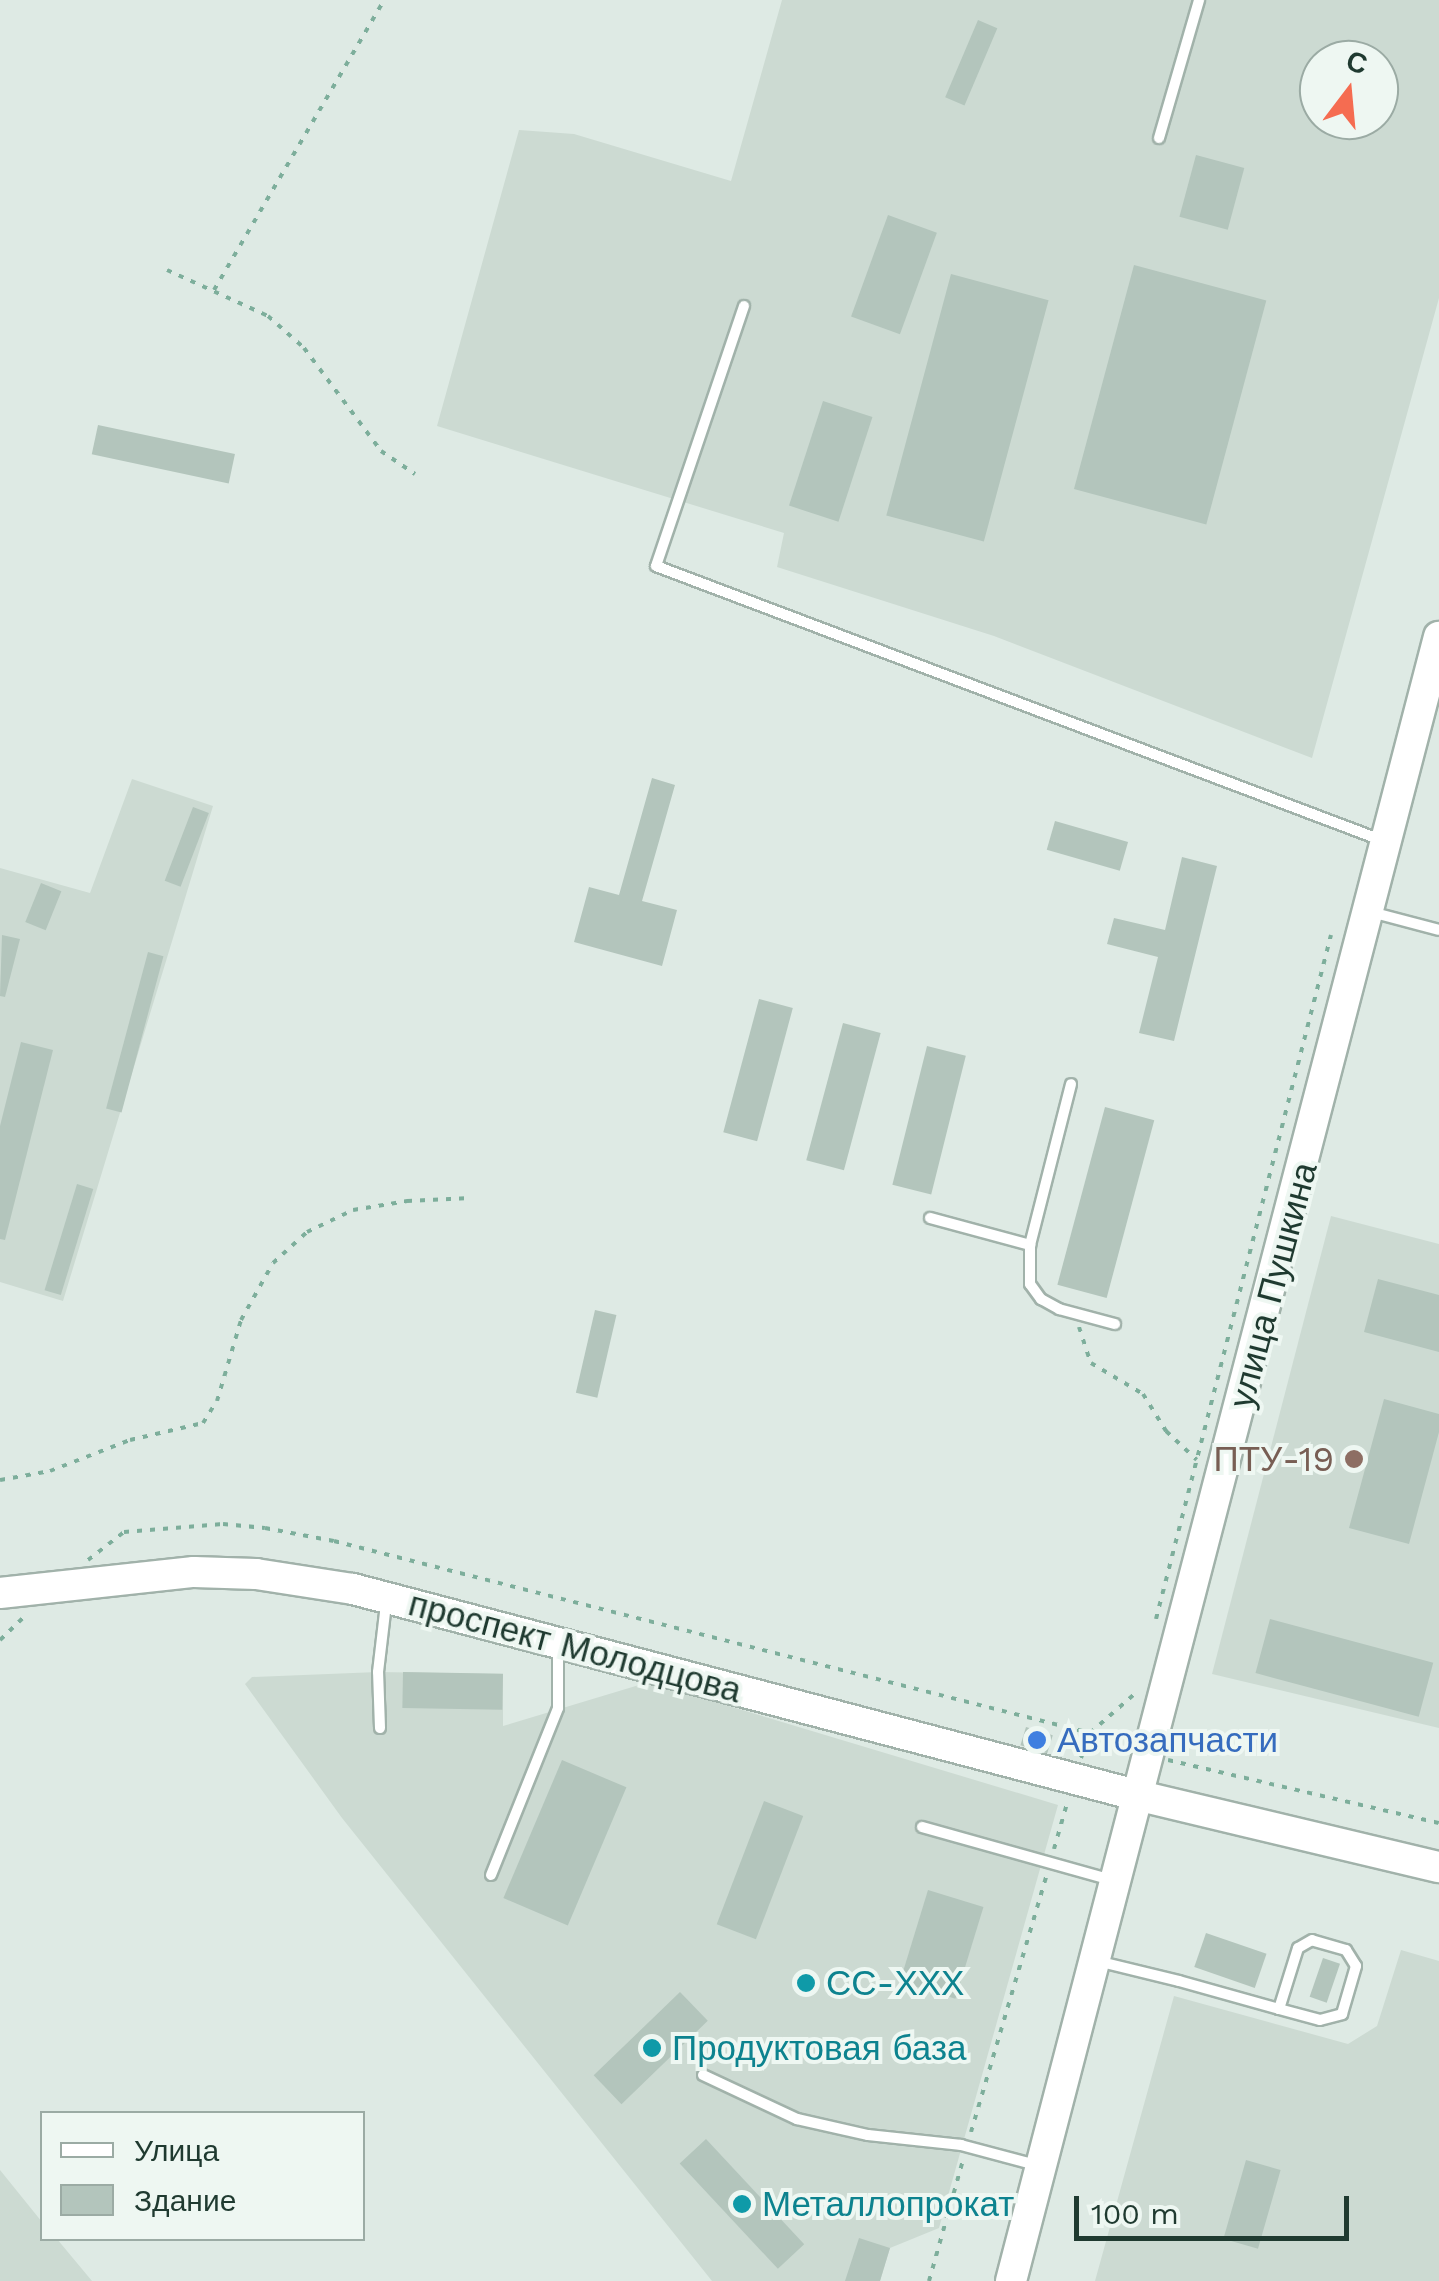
<!DOCTYPE html>
<html>
<head>
<meta charset="utf-8">
<style>
	body { margin:0 }
	#map { position:relative; width:1439px; height:2281px; overflow:hidden; background:#deeae4; font-family:"Work Sans",sans-serif }
	div>[style] { position:absolute }
	.built>* { inset:0; background:#ccdad2 }
	.building>* { inset:0; background:#b3c5bc; transform-origin:0 0 }
	.path>* { height:4px; margin-top:-2px; transform-origin:0; background:repeating-linear-gradient(90deg,#7dae9b 0 5px,transparent 0 13px) }
	.roads { filter:drop-shadow(2px 0 #a1b2aa) drop-shadow(-2px 0 #a1b2aa) drop-shadow(0 2px #a1b2aa) drop-shadow(0 -2px #a1b2aa) }
	.lane>* { height:10px; margin:-5px; padding:0 5px; transform-origin:5px; border-radius:5px; background:#fff }
	.secondary>* { height:30px; margin:-15px; padding:0 15px; transform-origin:15px; border-radius:15px; background:#fff }
	.dots>* { width:28px; height:28px; translate:-50% -50%; box-sizing:border-box; border:5px solid #eef7f2; border-radius:50% }
	span { translate:-50% -50%; white-space:nowrap; text-align:center; line-height:1.15; -webkit-text-stroke:8px #eef7f2; paint-order:stroke }
	.street-label { font-size:35px; color:#1f3a30 }
	.education-label { font-size:35px; color:#785e54 }
	.right { translate:-100% -50%; text-align:right }
	.shop-label { font-size:35px; color:#366cbe }
	.left { translate:0 -50%; text-align:left }
	.culture-label { font-size:35px; color:#0d838f }
	.legend { position:absolute; left:40px; top:2111px; width:325px; height:130px; box-sizing:border-box; background:#eef7f2; border:2px solid #9baba4; margin:0; padding:12px 18px; list-style:none; font-size:30px; color:#1f3a30 }
	.legend li { display:flex; align-items:center; gap:20px; height:50px }
	.legend b { width:50px; border:2px solid #9baba4 }
	.north { position:absolute; left:1299px; top:40px; width:100px; height:100px; box-sizing:border-box; background:#eef7f2; border:2px solid #9baba4; border-radius:50%; rotate:16deg; font-size:28px; font-weight:700; line-height:40px; text-align:center; color:#1f3a30 }
	.north::after { content:''; display:block; margin:auto; width:35px; height:45px; background:#f56c51; clip-path:polygon(50% 0,100% 100%,50% 72%,0 100%) }
	.scale { position:absolute; left:1074px; top:2196px; width:275px; height:45px; box-sizing:border-box; border:5px solid #1f3a30; border-top:0; padding-left:12px; font-size:30px; line-height:35px; white-space:nowrap; color:#1f3a30; -webkit-text-stroke:8px #eef7f2; paint-order:stroke }
</style>
</head>
<body>
<div id="map">
	<div class="built">
		<div style="clip-path:polygon(evenodd,782px 0,1439px 0,1439px 298px,1312px 758px,994px 636px,777px 567px,784px 533px,437px 426px,519px 130px,574px 134px,731px 181px,782px 0,1319px 60px,1379px 60px,1379px 120px,1319px 120px,1319px 60px)"></div>
		<div style="clip-path:polygon(132px 779px,213px 806px,63px 1301px,0 1282px,0 868px,90px 893px)"></div>
		<div style="clip-path:polygon(1331px 1216px,1439px 1244px,1439px 1728px,1212px 1674px)"></div>
		<div style="clip-path:polygon(378px 1672px,503px 1674px,503px 1726px,649px 1682px,1058px 1805px,939px 2228px,890px 2248px,880px 2281px,712px 2281px,342px 1818px,245px 1684px,252px 1677px)"></div>
		<div style="clip-path:polygon(1401px 1950px,1439px 1961px,1439px 2281px,1095px 2281px,1174px 1996px,1348px 2044px,1377px 2026px)"></div>
		<div style="clip-path:polygon(0 2170px,42px 2222px,42px 2238px,57px 2239px,92px 2281px,0 2281px)"></div>
	</div>
	<div class="building">
		<div style="left:978px;top:20px;width:21px;height:84px;rotate:23deg"></div>
		<div style="left:1196px;top:155px;width:50px;height:64px;rotate:15deg"></div>
		<div style="left:888px;top:215px;width:52px;height:108px;rotate:20deg"></div>
		<div style="left:1134px;top:265px;width:137px;height:232px;rotate:15deg"></div>
		<div style="left:951px;top:274px;width:101px;height:250px;rotate:15deg"></div>
		<div style="left:823px;top:401px;width:52px;height:110px;rotate:18deg"></div>
		<div style="left:98px;top:425px;width:140px;height:30px;rotate:12deg"></div>
		<div style="clip-path:polygon(652px 778px,675px 785px,642px 901px,677px 910px,662px 966px,574px 942px,589px 887px,619px 895px)"></div>
		<div style="left:193px;top:807px;width:17px;height:79px;rotate:21deg"></div>
		<div style="left:1055px;top:821px;width:76px;height:30px;rotate:16deg"></div>
		<div style="clip-path:polygon(1182px 857px,1217px 866px,1174px 1041px,1139px 1033px,1158px 957px,1107px 944px,1114px 918px,1165px 930px)"></div>
		<div style="left:41px;top:883px;width:22px;height:42px;rotate:22deg"></div>
		<div style="clip-path:polygon(2px 935px,20px 939px,5px 997px,0 996px)"></div>
		<div style="left:148px;top:952px;width:16px;height:162px;rotate:15deg"></div>
		<div style="left:759px;top:999px;width:35px;height:138px;rotate:15deg"></div>
		<div style="left:843px;top:1023px;width:39px;height:142px;rotate:15deg"></div>
		<div style="clip-path:polygon(21px 1042px,53px 1050px,5px 1240px,0 1239px,0 1126px)"></div>
		<div style="left:927px;top:1046px;width:40px;height:143px;rotate:14deg"></div>
		<div style="left:1105px;top:1107px;width:51px;height:184px;rotate:15deg"></div>
		<div style="left:77px;top:1184px;width:17px;height:111px;rotate:17deg"></div>
		<div style="clip-path:polygon(1378px 1279px,1439px 1295px,1439px 1352px,1364px 1332px)"></div>
		<div style="left:595px;top:1310px;width:22px;height:85px;rotate:13deg"></div>
		<div style="clip-path:polygon(1384px 1399px,1439px 1414px,1439px 1432px,1409px 1544px,1349px 1528px)"></div>
		<div style="left:1270px;top:1619px;width:169px;height:56px;rotate:15deg"></div>
		<div style="left:403px;top:1672px;width:100px;height:36px;rotate:1deg"></div>
		<div style="left:1026px;top:1727px;width:28px;height:19px;rotate:17deg"></div>
		<div style="left:562px;top:1760px;width:70px;height:150px;rotate:23deg"></div>
		<div style="left:764px;top:1801px;width:42px;height:132px;rotate:21deg"></div>
		<div style="left:928px;top:1890px;width:58px;height:96px;rotate:17deg"></div>
		<div style="left:1206px;top:1933px;width:64px;height:36px;rotate:19deg"></div>
		<div style="left:1323px;top:1958px;width:18px;height:41px;rotate:19deg"></div>
		<div style="left:680px;top:1992px;width:40px;height:120px;rotate:46deg"></div>
		<div style="left:706px;top:2139px;width:144px;height:36px;rotate:47deg"></div>
		<div style="left:1246px;top:2160px;width:36px;height:82px;rotate:16deg"></div>
		<div style="clip-path:polygon(859px 2238px,890px 2248px,880px 2281px,845px 2281px)"></div>
	</div>
	<div class="path">
		<div style="left:167px;top:270px;width:111px;rotate:24.5deg"></div>
		<div style="left:268px;top:316px;width:48px;rotate:41.6deg"></div>
		<div style="left:304px;top:348px;width:129px;rotate:53.2deg"></div>
		<div style="left:381px;top:451px;width:41px;rotate:34.1deg"></div>
		<div style="left:214px;top:290px;width:336px;rotate:-59.6deg"></div>
		<div style="left:1079px;top:1327px;width:38px;rotate:72deg"></div>
		<div style="left:1091px;top:1363px;width:61px;rotate:30.8deg"></div>
		<div style="left:1143px;top:1394px;width:44px;rotate:58.1deg"></div>
		<div style="left:1166px;top:1431px;width:42px;rotate:43.1deg"></div>
		<div style="left:0;top:1480px;width:51px;rotate:-10.2deg"></div>
		<div style="left:50px;top:1471px;width:86px;rotate:-21.2deg"></div>
		<div style="left:130px;top:1440px;width:75px;rotate:-13.1deg"></div>
		<div style="left:203px;top:1423px;width:26px;rotate:-58deg"></div>
		<div style="left:217px;top:1401px;width:84px;rotate:-73.5deg"></div>
		<div style="left:241px;top:1320px;width:65px;rotate:-60.7deg"></div>
		<div style="left:273px;top:1263px;width:46px;rotate:-42.4deg"></div>
		<div style="left:307px;top:1232px;width:51px;rotate:-25.6deg"></div>
		<div style="left:353px;top:1210px;width:55px;rotate:-9.5deg"></div>
		<div style="left:407px;top:1201px;width:64px;rotate:-2.7deg"></div>
		<div style="left:88px;top:1560px;width:46px;rotate:-37.9deg"></div>
		<div style="left:124px;top:1532px;width:99px;rotate:-4.6deg"></div>
		<div style="left:223px;top:1524px;width:42px;rotate:5.4deg"></div>
		<div style="left:265px;top:1528px;width:70px;rotate:10.7deg"></div>
		<div style="left:334px;top:1541px;width:780px;rotate:14.25deg"></div>
		<div style="left:1090px;top:1733px;width:38px;rotate:20deg"></div>
		<div style="left:1156px;top:1619px;width:706px;rotate:-75.65deg"></div>
		<div style="left:0;top:1640px;width:35px;rotate:-44deg"></div>
		<div style="left:1081px;top:1758px;width:27px;rotate:-70deg"></div>
		<div style="left:1090px;top:1733px;width:64px;rotate:-41.2deg"></div>
		<div style="left:1168px;top:1760px;width:278px;rotate:13.1deg"></div>
		<div style="left:1054px;top:1849px;width:51px;rotate:-74.1deg"></div>
		<div style="left:971px;top:2132px;width:266px;rotate:-73.6deg"></div>
		<div style="left:929px;top:2281px;width:126px;rotate:-74.3deg"></div>
	</div>
	<div class="roads">
		<div class="lane">
			<div style="left:1159px;top:138px;width:144px;rotate:-73.8deg"></div>
			<div style="left:744px;top:306px;width:274px;rotate:108.7deg"></div>
			<div style="left:656px;top:566px;width:775px;rotate:20.7deg"></div>
			<div style="left:1371px;top:912px;width:70px;rotate:14.8deg"></div>
			<div style="left:930px;top:1218px;width:104px;rotate:15.1deg"></div>
			<div style="left:1030px;top:1245px;width:166px;rotate:-75.7deg"></div>
			<div style="left:1030px;top:1245px;width:39px;rotate:90deg"></div>
			<div style="left:1030px;top:1284px;width:19px;rotate:54deg"></div>
			<div style="left:1041px;top:1299px;width:21px;rotate:29deg"></div>
			<div style="left:1059px;top:1309px;width:58px;rotate:15deg"></div>
			<div style="left:380px;top:1728px;width:56px;rotate:-92deg"></div>
			<div style="left:378px;top:1672px;width:68px;rotate:-83.3deg"></div>
			<div style="left:922px;top:1827px;width:197px;rotate:15.6deg"></div>
			<div style="left:491px;top:1875px;width:180px;rotate:-68.1deg"></div>
			<div style="left:558px;top:1708px;width:60px;rotate:-90deg"></div>
			<div style="left:1097px;top:1961px;width:84px;rotate:13.7deg"></div>
			<div style="left:1179px;top:1981px;width:104px;rotate:15.6deg"></div>
			<div style="left:1279px;top:2009px;width:42px;rotate:15deg"></div>
			<div style="left:1320px;top:2020px;width:23px;rotate:-15deg"></div>
			<div style="left:1342px;top:2014px;width:50px;rotate:-73.7deg"></div>
			<div style="left:1356px;top:1966px;width:19px;rotate:-122deg"></div>
			<div style="left:1346px;top:1950px;width:35px;rotate:-164deg"></div>
			<div style="left:1312px;top:1940px;width:16px;rotate:150deg"></div>
			<div style="left:1298px;top:1948px;width:64px;rotate:107.3deg"></div>
			<div style="left:703px;top:2075px;width:104px;rotate:25.1deg"></div>
			<div style="left:797px;top:2119px;width:73px;rotate:12.7deg"></div>
			<div style="left:868px;top:2135px;width:94px;rotate:6.1deg"></div>
			<div style="left:961px;top:2145px;width:78px;rotate:14.9deg"></div>
		</div>
		<div class="secondary">
			<div style="left:0;top:1593px;width:195px;rotate:-6.2deg"></div>
			<div style="left:194px;top:1572px;width:62px;rotate:1.8deg"></div>
			<div style="left:256px;top:1574px;width:98px;rotate:8.8deg"></div>
			<div style="left:353px;top:1589px;width:814px;rotate:14.74deg"></div>
			<div style="left:1140px;top:1796px;width:307px;rotate:13.4deg"></div>
			<div style="left:1011px;top:2281px;width:1699px;rotate:-75.41deg"></div>
		</div>
	</div>
	<div class="dots">
		<div style="left:1354px;top:1459px;background:#8d6e63"></div>
		<div style="left:1037px;top:1740px;background:#3f7fe0"></div>
		<div style="left:806px;top:1983px;background:#0f9aa8"></div>
		<div style="left:652px;top:2048px;background:#0f9aa8"></div>
		<div style="left:742px;top:2204px;background:#0f9aa8"></div>
	</div>
	<div class="street-label">
		<span style="left:1273px;top:1285px;rotate:-75deg">улица Пушкина</span>
		<span style="left:575px;top:1647px;rotate:15deg">проспект Молодцова</span>
	</div>
	<div class="education-label">
		<span class="right" style="left:1334px;top:1459px">ПТУ-19</span>
	</div>
	<div class="shop-label">
		<span class="left" style="left:1057px;top:1740px">Автозапчасти</span>
	</div>
	<div class="culture-label">
		<span class="left" style="left:826px;top:1983px">СС-ХХХ</span>
		<span class="left" style="left:672px;top:2048px">Продуктовая база</span>
		<span class="left" style="left:762px;top:2204px">Металлопрокат</span>
	</div>
	<ul class="legend">
	<li><b style="height:12px;background:#fff"></b>Улица</li>
	<li><b style="height:28px;background:#b3c5bc"></b>Здание</li>
	</ul>
	<div class="north">С</div>
	<div class="scale">100 m</div>
</div>
</body>
</html>
